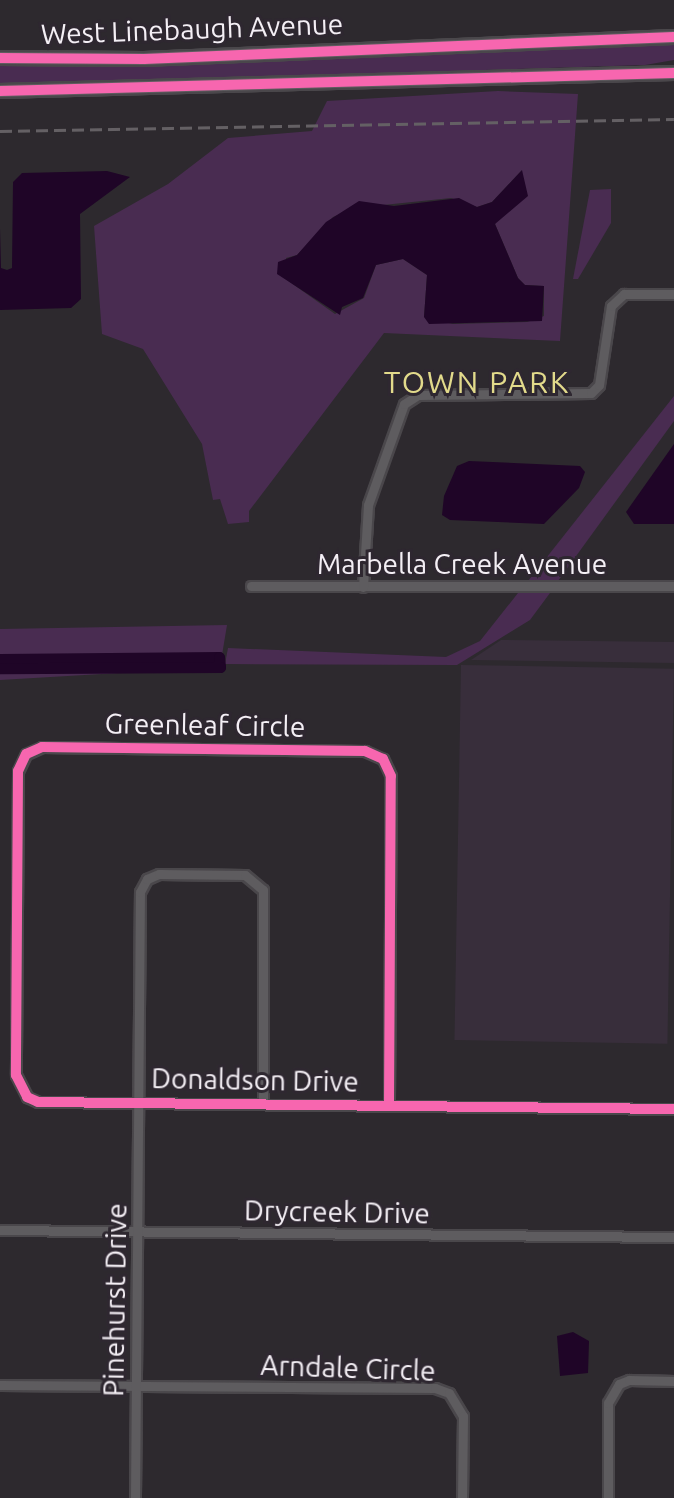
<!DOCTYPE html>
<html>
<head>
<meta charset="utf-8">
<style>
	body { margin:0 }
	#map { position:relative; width:674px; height:1498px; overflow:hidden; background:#2d292e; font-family:Ubuntu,sans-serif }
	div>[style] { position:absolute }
	.built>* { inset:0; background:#382e3b; transform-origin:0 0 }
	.green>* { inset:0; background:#492c51 }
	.water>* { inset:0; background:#1f0527 }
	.canal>* { height:11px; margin:-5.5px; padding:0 5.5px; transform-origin:5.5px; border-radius:5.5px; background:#1f0527 }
	.roads { filter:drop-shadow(2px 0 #4a474b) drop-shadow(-2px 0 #4a474b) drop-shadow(0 2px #4a474b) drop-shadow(0 -2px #4a474b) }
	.street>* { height:9px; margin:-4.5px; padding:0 4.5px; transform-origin:4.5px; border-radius:4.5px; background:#5e5c5f }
	.secondary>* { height:12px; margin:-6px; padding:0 6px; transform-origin:6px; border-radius:6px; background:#5e5c5f }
	.rail>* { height:3px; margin-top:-1.5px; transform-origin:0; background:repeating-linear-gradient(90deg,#646064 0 12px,transparent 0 18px) }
	.cycleway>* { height:10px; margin:-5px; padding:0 5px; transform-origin:5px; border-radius:5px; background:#f766af }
	span { translate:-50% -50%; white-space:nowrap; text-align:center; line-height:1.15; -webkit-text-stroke:6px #2e2730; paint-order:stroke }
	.street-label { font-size:28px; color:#f4eff5 }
	.neighbourhood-label { font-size:30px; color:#e2da8b; letter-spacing:2px }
</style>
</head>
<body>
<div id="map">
	<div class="built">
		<div style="clip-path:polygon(501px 640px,674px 642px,674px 663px,471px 660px)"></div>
		<div style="left:461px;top:665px;width:213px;height:375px;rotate:1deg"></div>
	</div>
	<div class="green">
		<div style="clip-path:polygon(674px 43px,674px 60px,645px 65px,0 85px,0 65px,206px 63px)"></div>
		<div style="clip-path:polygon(evenodd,498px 91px,578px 94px,560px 341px,384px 333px,249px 511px,249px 522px,228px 524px,220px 499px,213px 500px,202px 444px,143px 349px,102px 334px,94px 226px,168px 184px,228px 138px,312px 131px,327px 101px,498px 91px,522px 170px,495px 224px,518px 278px,525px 285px,544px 286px,544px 316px,527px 322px,453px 324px,424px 317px,427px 275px,403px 259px,376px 265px,364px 298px,335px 314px,287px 280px,286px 258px,297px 255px,333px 217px,354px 208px,451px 198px,477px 207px,492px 202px,522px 170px)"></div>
		<div style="clip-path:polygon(611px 189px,611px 223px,578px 279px,573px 279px,590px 190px)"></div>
		<div style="clip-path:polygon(674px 396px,674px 421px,558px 581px,528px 581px)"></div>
		<div style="clip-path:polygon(518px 593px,550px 593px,530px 620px,457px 665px,225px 664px,228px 648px,446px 657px,480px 641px)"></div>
		<div style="clip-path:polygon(227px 625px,220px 667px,0 680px,0 629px)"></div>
	</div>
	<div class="water">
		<div style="clip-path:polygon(522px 170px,528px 196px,495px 224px,518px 278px,525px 285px,544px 286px,542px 321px,429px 324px,424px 317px,427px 275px,403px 259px,376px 265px,363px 298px,342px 307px,340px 315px,277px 274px,278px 262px,297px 255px,326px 222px,359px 201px,394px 206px,459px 198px,477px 207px,492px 202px)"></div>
		<div style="clip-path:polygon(107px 171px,130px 177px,80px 214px,81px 299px,71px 308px,0 310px,0 228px,1px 268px,7px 270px,12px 268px,13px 182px,22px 173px)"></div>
		<div style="clip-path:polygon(674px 444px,674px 524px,634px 524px,626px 512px)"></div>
		<div style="clip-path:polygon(469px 461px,580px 466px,585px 472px,579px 488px,544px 524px,450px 520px,442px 515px,444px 496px,457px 466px)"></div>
		<div style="clip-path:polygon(573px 1332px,589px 1341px,588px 1373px,560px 1376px,557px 1336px)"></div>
	</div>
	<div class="canal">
		<div style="left:0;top:659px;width:219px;rotate:-0.5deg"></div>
		<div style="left:219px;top:657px;width:10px;rotate:84deg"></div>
		<div style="left:220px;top:667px;width:220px;rotate:179.7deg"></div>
	</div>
	<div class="roads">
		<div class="street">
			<div style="left:251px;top:586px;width:423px"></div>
			<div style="left:363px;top:587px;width:82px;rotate:-86.5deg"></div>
			<div style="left:368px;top:505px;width:107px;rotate:-70.4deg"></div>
			<div style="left:404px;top:404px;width:17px;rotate:-33deg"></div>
			<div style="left:418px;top:395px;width:173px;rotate:-0.7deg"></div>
			<div style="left:591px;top:393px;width:11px;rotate:-45deg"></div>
			<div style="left:599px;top:385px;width:80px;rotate:-81.4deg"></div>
			<div style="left:611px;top:306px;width:18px;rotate:-43deg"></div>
			<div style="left:624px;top:294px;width:50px"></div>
			<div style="left:389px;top:1105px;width:329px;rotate:-89.7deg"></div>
			<div style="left:391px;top:776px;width:19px;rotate:-115deg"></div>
			<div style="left:383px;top:759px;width:20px;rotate:-156deg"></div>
			<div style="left:365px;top:751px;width:323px;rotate:-179.3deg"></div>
			<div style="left:42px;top:747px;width:17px;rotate:156deg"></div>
			<div style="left:26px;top:754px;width:19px;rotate:115deg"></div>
			<div style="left:18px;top:771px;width:304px;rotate:90.4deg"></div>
			<div style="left:16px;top:1075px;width:25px;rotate:63deg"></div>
			<div style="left:27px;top:1097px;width:12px;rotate:24deg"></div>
			<div style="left:38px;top:1102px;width:636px;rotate:0.63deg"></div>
			<div style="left:0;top:1230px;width:674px;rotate:0.6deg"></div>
			<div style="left:0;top:1385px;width:435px;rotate:0.4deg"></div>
			<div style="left:435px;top:1388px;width:15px;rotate:20deg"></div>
			<div style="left:449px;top:1393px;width:27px;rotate:59deg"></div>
			<div style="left:463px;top:1416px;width:82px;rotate:90.7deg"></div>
			<div style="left:135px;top:1498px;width:606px;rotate:-89.53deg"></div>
			<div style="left:140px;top:892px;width:15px;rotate:-62deg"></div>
			<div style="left:147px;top:879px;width:13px;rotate:-23deg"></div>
			<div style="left:159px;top:874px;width:86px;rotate:0.7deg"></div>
			<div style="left:245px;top:875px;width:23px;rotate:40deg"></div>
			<div style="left:263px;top:890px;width:214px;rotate:90deg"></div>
			<div style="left:608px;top:1498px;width:95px;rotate:-90deg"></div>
			<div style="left:608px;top:1403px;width:22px;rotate:-60deg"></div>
			<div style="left:619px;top:1384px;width:11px;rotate:-22deg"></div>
			<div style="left:629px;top:1380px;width:45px;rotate:1.3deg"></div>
		</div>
		<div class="secondary">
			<div style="left:0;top:58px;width:144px;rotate:0.4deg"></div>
			<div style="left:144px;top:59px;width:530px;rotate:-2.38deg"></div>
			<div style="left:0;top:91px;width:674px;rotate:-1.53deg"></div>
		</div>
	</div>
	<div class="rail">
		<div style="left:0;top:131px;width:674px;rotate:-1.02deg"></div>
	</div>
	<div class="cycleway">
		<div style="left:0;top:58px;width:144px;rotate:0.4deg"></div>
		<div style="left:144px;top:59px;width:530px;rotate:-2.38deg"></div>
		<div style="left:0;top:91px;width:674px;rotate:-1.53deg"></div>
		<div style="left:389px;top:1105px;width:329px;rotate:-89.7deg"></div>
		<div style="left:391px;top:776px;width:19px;rotate:-115deg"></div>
		<div style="left:383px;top:759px;width:20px;rotate:-156deg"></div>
		<div style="left:365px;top:751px;width:323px;rotate:-179.3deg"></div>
		<div style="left:42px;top:747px;width:17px;rotate:156deg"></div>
		<div style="left:26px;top:754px;width:19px;rotate:115deg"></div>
		<div style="left:18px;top:771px;width:304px;rotate:90.4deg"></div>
		<div style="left:16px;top:1075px;width:25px;rotate:63deg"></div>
		<div style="left:27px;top:1097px;width:12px;rotate:24deg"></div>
		<div style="left:38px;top:1102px;width:636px;rotate:0.63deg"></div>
	</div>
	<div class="street-label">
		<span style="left:192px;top:29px;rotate:-2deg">West Linebaugh Avenue</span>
		<span style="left:462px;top:564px">Marbella Creek Avenue</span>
		<span style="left:205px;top:725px;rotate:1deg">Greenleaf Circle</span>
		<span style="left:255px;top:1080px;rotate:1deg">Donaldson Drive</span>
		<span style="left:337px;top:1212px;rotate:1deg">Drycreek Drive</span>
		<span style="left:115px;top:1300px;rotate:-89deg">Pinehurst Drive</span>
		<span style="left:348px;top:1368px;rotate:2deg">Arndale Circle</span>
	</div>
	<div class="neighbourhood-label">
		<span style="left:477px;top:382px">TOWN PARK</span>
	</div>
</div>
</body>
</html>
